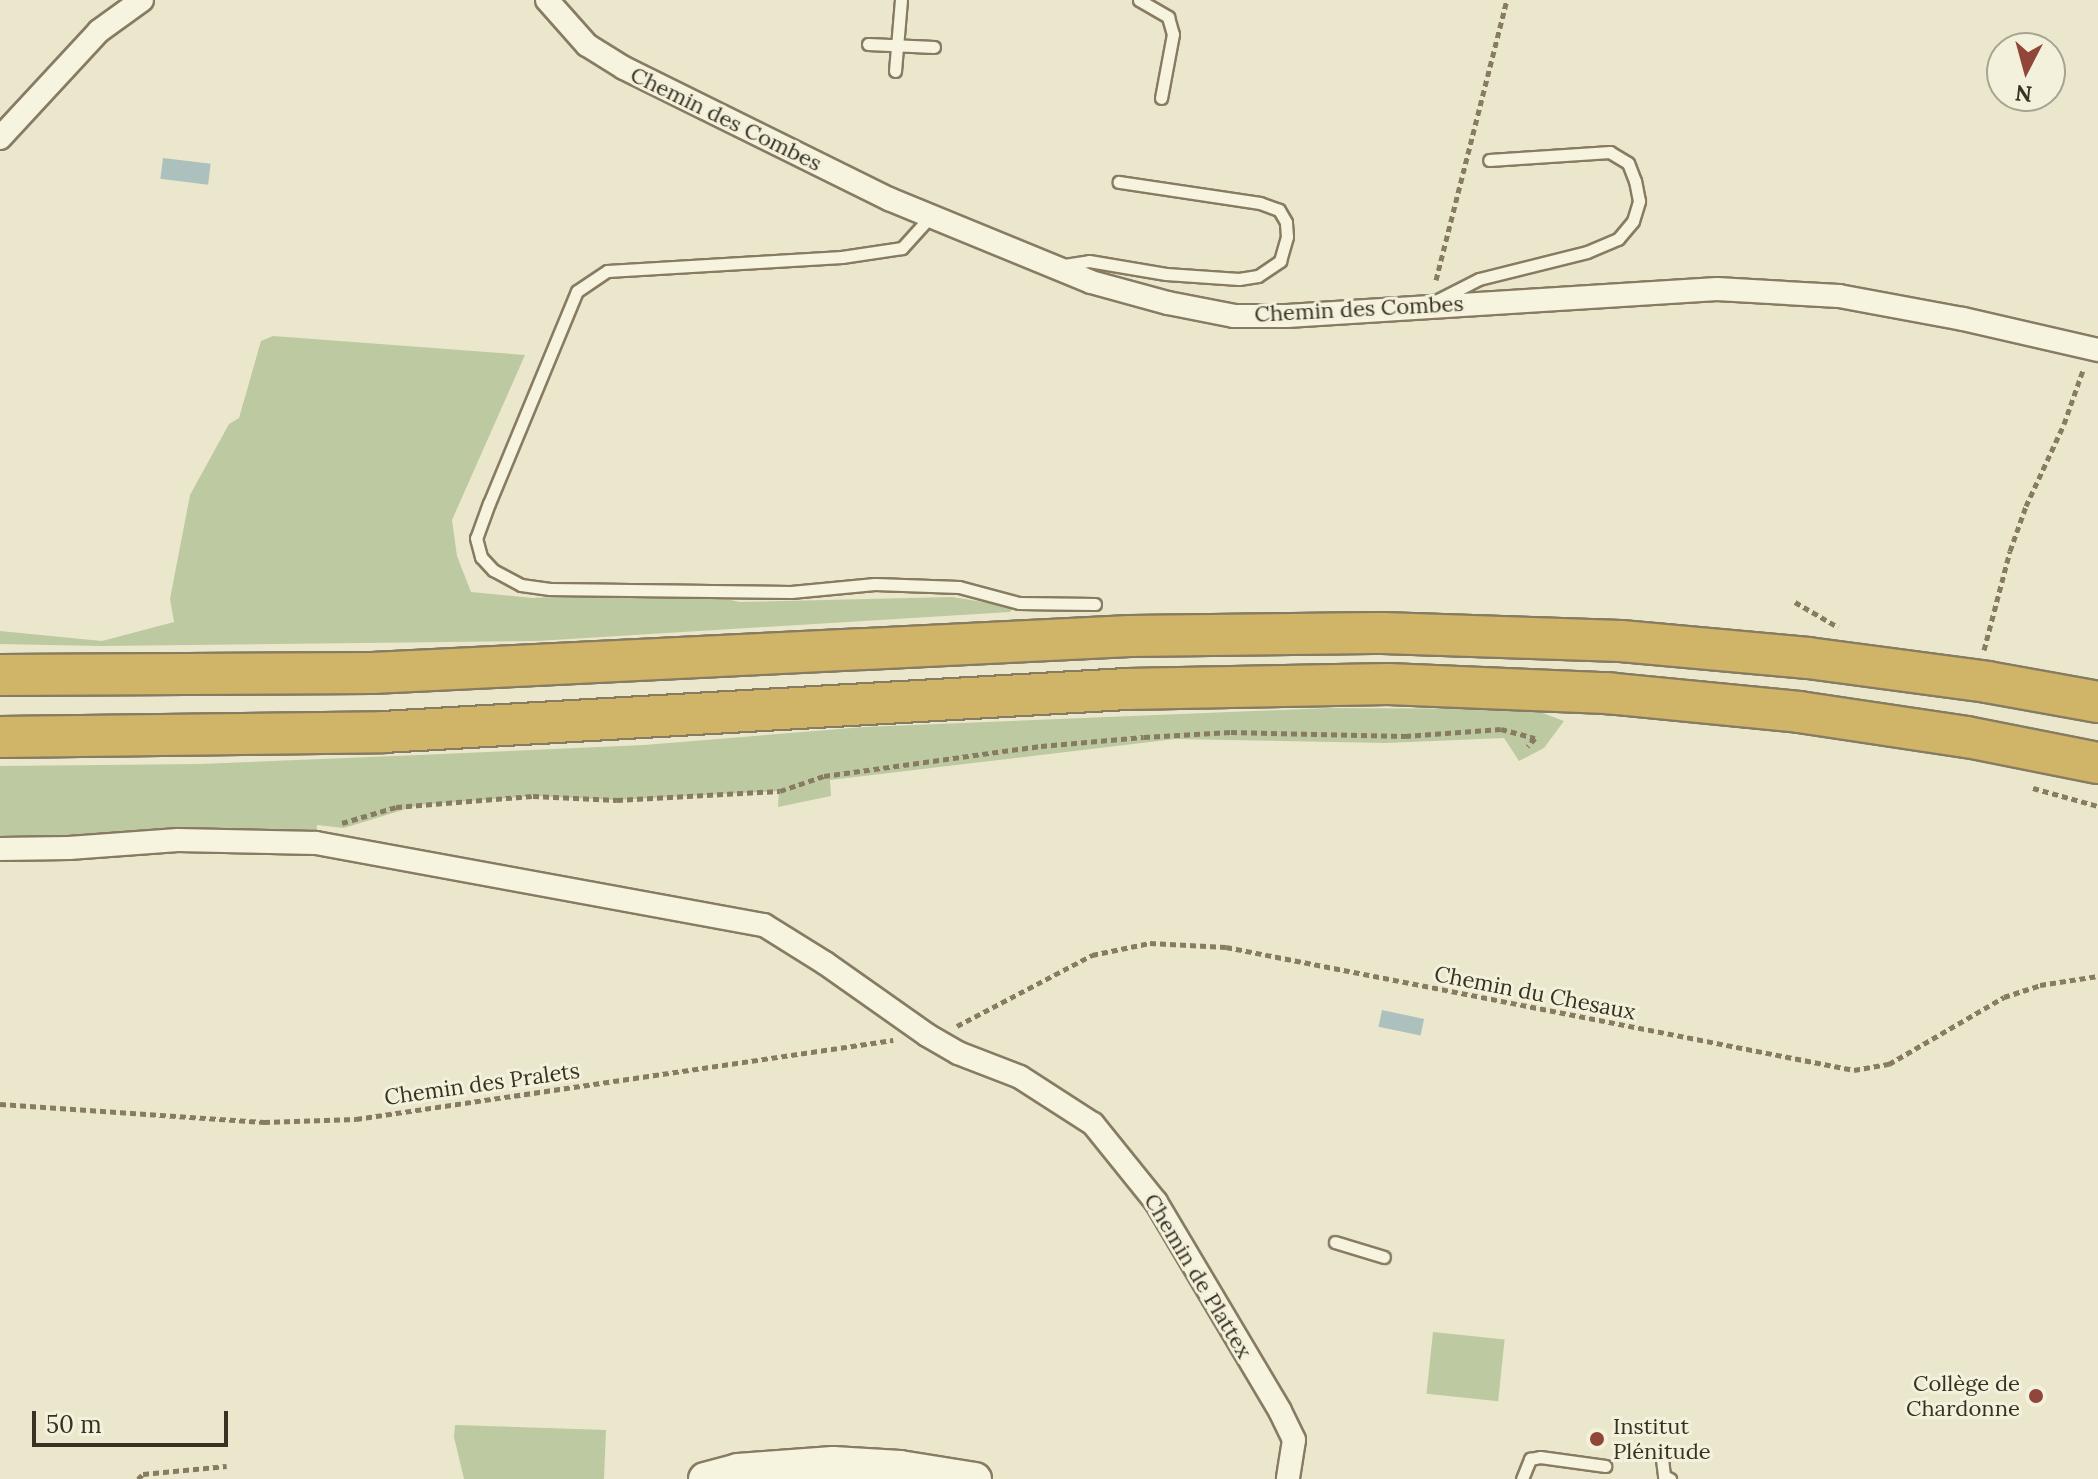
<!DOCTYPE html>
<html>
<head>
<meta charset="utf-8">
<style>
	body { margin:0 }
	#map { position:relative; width:2098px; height:1479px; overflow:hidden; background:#ebe7cc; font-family:Lora,serif }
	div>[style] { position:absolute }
	.green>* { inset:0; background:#bdc9a1; transform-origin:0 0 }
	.water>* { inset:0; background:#acc1be; transform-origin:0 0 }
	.path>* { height:5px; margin-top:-2.5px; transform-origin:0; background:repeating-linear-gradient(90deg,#877c62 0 6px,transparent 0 10px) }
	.roads { filter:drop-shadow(2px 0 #877c62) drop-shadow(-2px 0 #877c62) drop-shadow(0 2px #877c62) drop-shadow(0 -2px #877c62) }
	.lane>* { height:11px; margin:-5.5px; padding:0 5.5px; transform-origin:5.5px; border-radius:5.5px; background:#f6f3df }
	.street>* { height:22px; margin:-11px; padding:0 11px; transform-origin:11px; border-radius:11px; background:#f6f3df }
	.secondary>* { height:32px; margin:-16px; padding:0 16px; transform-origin:16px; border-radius:16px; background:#f6f3df }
	.highway>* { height:40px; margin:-20px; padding:0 20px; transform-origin:20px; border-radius:20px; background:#d0b468 }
	.dots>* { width:22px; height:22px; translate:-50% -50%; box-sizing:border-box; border:4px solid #f3f0db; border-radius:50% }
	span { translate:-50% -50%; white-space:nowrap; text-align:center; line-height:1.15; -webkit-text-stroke:6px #f3f0db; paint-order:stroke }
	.street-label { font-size:22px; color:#393223 }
	.poi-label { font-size:22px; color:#393223 }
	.right { translate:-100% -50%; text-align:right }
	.left { translate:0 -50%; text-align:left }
	.north { position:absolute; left:1986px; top:32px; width:80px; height:80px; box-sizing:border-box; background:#f3f0db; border:2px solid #a9a491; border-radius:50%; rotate:186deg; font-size:22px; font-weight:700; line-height:32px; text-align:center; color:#393223 }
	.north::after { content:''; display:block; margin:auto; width:28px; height:36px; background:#904638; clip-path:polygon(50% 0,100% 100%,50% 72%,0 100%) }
	.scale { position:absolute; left:32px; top:1411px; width:196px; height:36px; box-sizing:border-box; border:4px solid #393223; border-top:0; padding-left:10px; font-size:24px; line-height:28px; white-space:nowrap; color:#393223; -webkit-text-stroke:6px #f3f0db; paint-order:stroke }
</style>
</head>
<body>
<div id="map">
	<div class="green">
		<div style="clip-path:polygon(273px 336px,525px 355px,452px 520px,457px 556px,471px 592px,533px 598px,640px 592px,706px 595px,740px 602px,952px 597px,1014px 607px,1010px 612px,537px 641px,101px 646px,0 644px,0 631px,102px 641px,174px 622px,170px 599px,190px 495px,229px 424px,239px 418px,261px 341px)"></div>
		<div style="clip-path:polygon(1330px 708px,1532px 709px,1564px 721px,1544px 748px,1519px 761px,1504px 738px,1385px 743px,1175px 739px,830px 780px,831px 796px,778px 807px,779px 791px,617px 800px,533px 796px,419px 805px,344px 828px,317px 825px,316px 843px,0 849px,0 766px,200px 764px,419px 755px,644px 745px,864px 727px)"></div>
		<div style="left:1433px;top:1332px;width:72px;height:62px;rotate:6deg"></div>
		<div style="clip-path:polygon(455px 1425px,606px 1430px,604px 1479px,464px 1479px,454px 1437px)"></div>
	</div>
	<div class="water">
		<div style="left:163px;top:158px;width:48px;height:21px;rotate:7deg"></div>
		<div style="left:1382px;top:1010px;width:43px;height:17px;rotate:12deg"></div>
	</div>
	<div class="path">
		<div style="left:1436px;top:280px;width:289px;rotate:-75.8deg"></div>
		<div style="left:1795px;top:602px;width:50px;rotate:30.2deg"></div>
		<div style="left:1984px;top:650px;width:102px;rotate:-75.3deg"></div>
		<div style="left:2010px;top:551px;width:48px;rotate:-70.4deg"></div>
		<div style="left:2026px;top:506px;width:90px;rotate:-65.1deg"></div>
		<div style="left:2064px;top:424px;width:57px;rotate:-70.6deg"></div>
		<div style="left:2033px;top:788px;width:67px;rotate:15.5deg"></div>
		<div style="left:342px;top:823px;width:56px;rotate:-16.5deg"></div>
		<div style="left:396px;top:807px;width:137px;rotate:-4.6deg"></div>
		<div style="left:533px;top:796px;width:84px;rotate:2.7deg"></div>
		<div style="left:617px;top:800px;width:163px;rotate:-3.2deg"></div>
		<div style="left:780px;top:791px;width:46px;rotate:-18.8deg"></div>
		<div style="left:824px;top:776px;width:219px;rotate:-7.9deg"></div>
		<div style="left:1041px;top:746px;width:103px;rotate:-5deg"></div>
		<div style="left:1144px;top:737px;width:87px;rotate:-3.3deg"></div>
		<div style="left:1231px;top:732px;width:174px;rotate:1.3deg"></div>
		<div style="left:1405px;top:736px;width:96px;rotate:-4.2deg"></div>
		<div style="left:1501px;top:729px;width:35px;rotate:15deg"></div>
		<div style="left:1535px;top:738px;width:11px;rotate:131deg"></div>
		<div style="left:957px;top:1026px;width:153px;rotate:-27.7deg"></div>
		<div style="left:1092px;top:955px;width:59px;rotate:-11.7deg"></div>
		<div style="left:1150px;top:943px;width:76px;rotate:3deg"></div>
		<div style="left:1226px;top:947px;width:640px;rotate:11.08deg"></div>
		<div style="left:1854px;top:1070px;width:36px;rotate:-10deg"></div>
		<div style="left:1889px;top:1064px;width:133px;rotate:-30.2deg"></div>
		<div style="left:2004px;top:997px;width:38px;rotate:-18deg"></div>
		<div style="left:2040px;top:985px;width:59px;rotate:-8.8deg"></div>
		<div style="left:0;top:1104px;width:265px;rotate:3.9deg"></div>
		<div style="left:264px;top:1122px;width:92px;rotate:-1.9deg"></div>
		<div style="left:356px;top:1119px;width:543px;rotate:-8.37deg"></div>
		<div style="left:138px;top:1479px;width:7px;rotate:-45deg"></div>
		<div style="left:143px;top:1474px;width:84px;rotate:-5.4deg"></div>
	</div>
	<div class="roads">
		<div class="lane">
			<div style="left:1139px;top:0;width:34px;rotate:30deg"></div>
			<div style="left:1168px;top:17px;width:18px;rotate:74deg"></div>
			<div style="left:1173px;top:34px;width:65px;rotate:100.6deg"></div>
			<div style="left:868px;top:44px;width:66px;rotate:2.6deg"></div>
			<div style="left:895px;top:71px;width:71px;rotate:-85.2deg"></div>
			<div style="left:930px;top:217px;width:42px;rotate:132.1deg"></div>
			<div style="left:902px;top:248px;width:61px;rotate:171.5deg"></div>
			<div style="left:842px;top:257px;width:235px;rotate:176.6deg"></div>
			<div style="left:607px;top:271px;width:36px;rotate:146deg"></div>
			<div style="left:577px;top:291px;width:230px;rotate:112.5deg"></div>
			<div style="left:489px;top:503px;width:37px;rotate:110deg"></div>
			<div style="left:476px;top:538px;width:20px;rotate:75deg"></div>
			<div style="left:481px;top:557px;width:18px;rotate:47deg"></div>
			<div style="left:493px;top:570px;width:32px;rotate:28deg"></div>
			<div style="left:521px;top:585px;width:29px;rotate:8deg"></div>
			<div style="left:550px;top:589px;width:241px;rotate:0.7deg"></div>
			<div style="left:791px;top:592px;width:84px;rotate:-5.4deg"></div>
			<div style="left:875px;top:584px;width:84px;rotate:2deg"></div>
			<div style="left:959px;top:587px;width:62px;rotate:14.9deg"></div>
			<div style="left:1019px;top:603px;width:76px;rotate:0.8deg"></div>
			<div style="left:1058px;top:266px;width:31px;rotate:-9deg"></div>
			<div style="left:1089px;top:261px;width:78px;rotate:9.6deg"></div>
			<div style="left:1166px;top:274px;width:73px;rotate:3.9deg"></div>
			<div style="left:1239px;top:279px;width:19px;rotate:-9deg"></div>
			<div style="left:1258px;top:276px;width:27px;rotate:-34deg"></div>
			<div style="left:1280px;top:261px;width:25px;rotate:-74deg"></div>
			<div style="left:1287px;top:237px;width:15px;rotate:-94deg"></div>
			<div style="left:1286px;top:222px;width:14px;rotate:-120deg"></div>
			<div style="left:1279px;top:210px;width:20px;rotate:-160deg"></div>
			<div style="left:1260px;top:203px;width:143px;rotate:-171.5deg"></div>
			<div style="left:1436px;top:301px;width:48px;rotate:-27.1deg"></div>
			<div style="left:1479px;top:279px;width:111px;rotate:-14deg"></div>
			<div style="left:1587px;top:252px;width:34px;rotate:-23deg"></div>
			<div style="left:1618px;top:239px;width:23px;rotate:-50deg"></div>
			<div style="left:1633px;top:221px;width:21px;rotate:-73deg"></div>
			<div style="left:1639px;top:201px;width:20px;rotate:-101deg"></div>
			<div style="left:1635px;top:181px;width:19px;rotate:-111deg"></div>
			<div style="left:1628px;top:163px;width:21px;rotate:-149deg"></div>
			<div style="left:1610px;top:152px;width:121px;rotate:176.2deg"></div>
			<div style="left:1335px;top:1242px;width:51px;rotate:17deg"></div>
			<div style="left:1662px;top:1459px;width:17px;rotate:83deg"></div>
			<div style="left:1664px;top:1476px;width:7px;rotate:27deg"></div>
			<div style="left:1522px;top:1479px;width:22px;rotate:-68deg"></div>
			<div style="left:1530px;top:1459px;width:10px;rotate:-11deg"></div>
			<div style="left:1540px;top:1457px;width:66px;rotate:7.9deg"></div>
		</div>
		<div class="street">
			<div style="left:547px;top:0;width:60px;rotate:48.4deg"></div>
			<div style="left:587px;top:45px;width:44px;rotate:31.9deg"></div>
			<div style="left:624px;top:68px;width:296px;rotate:26.3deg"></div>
			<div style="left:889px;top:199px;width:218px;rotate:22.3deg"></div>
			<div style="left:1091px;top:282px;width:80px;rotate:15.3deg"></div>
			<div style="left:1168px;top:303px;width:67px;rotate:11.1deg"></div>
			<div style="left:1234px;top:316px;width:53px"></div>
			<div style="left:1287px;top:316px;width:431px;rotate:-3.6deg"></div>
			<div style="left:1717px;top:289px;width:122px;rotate:3.3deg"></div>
			<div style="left:1839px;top:296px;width:126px;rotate:10.5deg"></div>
			<div style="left:1963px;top:319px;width:139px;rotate:12.9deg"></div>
			<div style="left:0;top:138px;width:146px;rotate:-47.2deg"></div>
			<div style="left:99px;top:31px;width:53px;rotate:-35.8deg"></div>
			<div style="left:0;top:849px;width:69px;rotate:-0.8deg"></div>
			<div style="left:69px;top:848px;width:109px;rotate:-4.2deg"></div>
			<div style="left:178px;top:840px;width:138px;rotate:1.2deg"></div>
			<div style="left:316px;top:843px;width:455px;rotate:10.4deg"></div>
			<div style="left:764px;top:925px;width:72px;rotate:31.9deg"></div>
			<div style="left:825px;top:963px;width:125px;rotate:35.2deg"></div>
			<div style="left:927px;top:1035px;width:36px;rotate:30deg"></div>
			<div style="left:958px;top:1053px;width:66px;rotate:21.2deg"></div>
			<div style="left:1020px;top:1077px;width:87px;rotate:32.8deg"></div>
			<div style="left:1093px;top:1124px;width:100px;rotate:51.1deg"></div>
			<div style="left:1156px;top:1202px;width:243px;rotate:59.3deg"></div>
			<div style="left:1280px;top:1411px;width:32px;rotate:64deg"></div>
			<div style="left:1294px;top:1440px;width:39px;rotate:99deg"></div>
		</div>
		<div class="secondary">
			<div style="left:705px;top:1479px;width:34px;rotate:-15deg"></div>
			<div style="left:738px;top:1470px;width:95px;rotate:-4.2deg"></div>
			<div style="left:833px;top:1463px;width:67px;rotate:3.4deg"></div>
			<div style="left:900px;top:1467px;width:76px;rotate:9.1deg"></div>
		</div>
		<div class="highway">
			<div style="left:0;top:675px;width:372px;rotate:-0.3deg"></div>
			<div style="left:372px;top:673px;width:759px;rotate:-2.79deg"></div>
			<div style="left:1130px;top:636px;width:253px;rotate:-0.7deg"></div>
			<div style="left:1383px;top:633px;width:238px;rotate:1.9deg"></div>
			<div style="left:1621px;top:641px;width:188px;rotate:5.2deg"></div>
			<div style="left:1808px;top:658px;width:181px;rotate:7.6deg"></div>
			<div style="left:1987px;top:682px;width:113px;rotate:10.2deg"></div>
			<div style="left:0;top:737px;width:383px;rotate:-0.7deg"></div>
			<div style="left:383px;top:732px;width:745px;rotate:-3.31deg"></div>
			<div style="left:1127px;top:689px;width:261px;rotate:-1.1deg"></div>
			<div style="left:1388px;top:684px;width:218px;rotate:2.4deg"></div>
			<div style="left:1606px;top:693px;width:194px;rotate:5.6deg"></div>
			<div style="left:1799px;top:712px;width:170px;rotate:8.5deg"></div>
			<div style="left:1967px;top:737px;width:134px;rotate:11.2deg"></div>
		</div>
	</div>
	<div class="dots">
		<div style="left:2036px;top:1396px;background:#904638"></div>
		<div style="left:1597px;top:1439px;background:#904638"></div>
	</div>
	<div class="street-label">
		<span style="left:726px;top:119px;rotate:26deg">Chemin des Combes</span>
		<span style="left:1359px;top:309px;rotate:-3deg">Chemin des Combes</span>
		<span style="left:1535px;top:993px;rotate:11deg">Chemin du Chesaux</span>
		<span style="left:482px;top:1084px;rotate:-8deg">Chemin des Pralets</span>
		<span style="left:1198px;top:1276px;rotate:59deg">Chemin de Plattex</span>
	</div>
	<div class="poi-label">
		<span class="right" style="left:2020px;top:1396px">Collège de<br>Chardonne</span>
		<span class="left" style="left:1613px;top:1439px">Institut<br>Plénitude</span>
	</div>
	<div class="north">N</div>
	<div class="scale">50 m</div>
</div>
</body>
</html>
